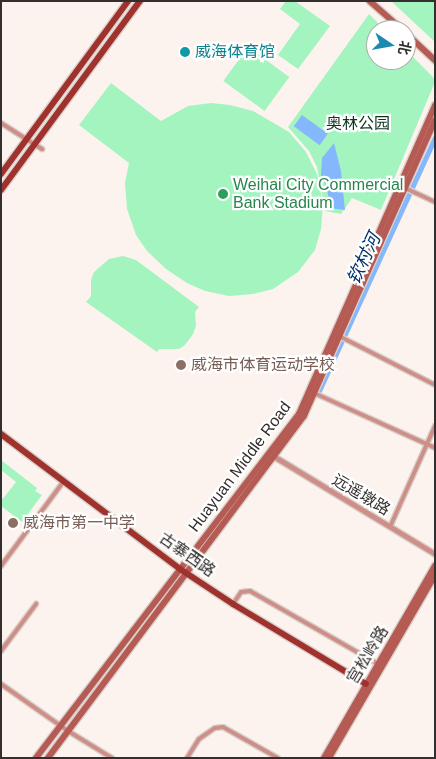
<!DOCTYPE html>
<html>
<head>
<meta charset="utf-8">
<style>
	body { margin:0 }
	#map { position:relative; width:436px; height:759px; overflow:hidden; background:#fcf3ee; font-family:Arial,"Noto Sans SC",sans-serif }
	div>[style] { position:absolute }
	.green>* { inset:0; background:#a4f4c0; transform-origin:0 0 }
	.water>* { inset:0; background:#85b7fc; transform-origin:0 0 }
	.canal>* { height:4.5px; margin:-2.25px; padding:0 2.25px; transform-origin:2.25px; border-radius:2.25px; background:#85b7fc }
	.roads { filter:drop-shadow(1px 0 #d8d0cb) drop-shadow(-1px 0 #d8d0cb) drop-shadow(0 1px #d8d0cb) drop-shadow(0 -1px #d8d0cb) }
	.minor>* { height:4px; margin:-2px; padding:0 2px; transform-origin:2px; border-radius:2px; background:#ce8f88 }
	.tertiary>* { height:5px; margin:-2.5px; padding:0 2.5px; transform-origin:2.5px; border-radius:2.5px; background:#ce8f88 }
	.secondary>* { height:5.5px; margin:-2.75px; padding:0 2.75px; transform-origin:2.75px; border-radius:2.75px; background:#b55b54 }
	.primary>* { height:6px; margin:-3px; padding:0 3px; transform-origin:3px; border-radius:3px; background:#a0322e }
	.dots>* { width:14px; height:14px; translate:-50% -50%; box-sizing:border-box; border:2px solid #fff; border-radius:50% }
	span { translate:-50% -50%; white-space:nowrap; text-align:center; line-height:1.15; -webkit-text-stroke:4.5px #fff; paint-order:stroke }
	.culture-label { font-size:16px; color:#0d838f }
	.left { translate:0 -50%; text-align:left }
	.park-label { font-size:16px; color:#0e331e }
	.leisure-label { font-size:16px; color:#27864d }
	.education-label { font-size:16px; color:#785e54 }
	.street-label { font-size:16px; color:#332f2e }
	.water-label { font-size:18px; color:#01336e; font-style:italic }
	.frame { position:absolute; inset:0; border:2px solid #332f2e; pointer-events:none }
	.north { position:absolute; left:366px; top:20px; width:50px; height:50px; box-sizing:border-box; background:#fff; border:1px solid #adacab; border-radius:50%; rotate:102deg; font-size:14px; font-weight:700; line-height:20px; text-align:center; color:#332f2e }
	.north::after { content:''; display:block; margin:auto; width:18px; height:22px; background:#1c8ab0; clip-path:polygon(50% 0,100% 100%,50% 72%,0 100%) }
</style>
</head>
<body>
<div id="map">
	<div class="green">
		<div style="clip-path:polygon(286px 1px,295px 1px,330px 26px,298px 69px,278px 55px,300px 24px,280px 9px)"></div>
		<div style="clip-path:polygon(391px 1px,435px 1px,435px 42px)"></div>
		<div style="clip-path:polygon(369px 14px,385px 30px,376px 30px,376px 60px,406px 60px,406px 50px,435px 79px,435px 82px,381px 210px,352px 198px,341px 214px,325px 211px,317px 167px,309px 151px,288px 127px)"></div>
		<div style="left:248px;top:47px;width:51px;height:42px;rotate:36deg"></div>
		<div style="clip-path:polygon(111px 83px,161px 121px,188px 106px,211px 103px,230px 105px,253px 111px,289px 132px,306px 152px,317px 174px,323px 204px,321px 229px,315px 250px,298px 272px,273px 289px,253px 294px,229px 296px,205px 291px,187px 283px,166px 269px,147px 251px,136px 235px,127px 209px,125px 183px,129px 163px,79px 125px)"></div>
		<div style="clip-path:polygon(123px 256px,136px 260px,199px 307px,195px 312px,196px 326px,193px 334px,185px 345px,179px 349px,159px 349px,157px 352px,86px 302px,91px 296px,91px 280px,94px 272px,109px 259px)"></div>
		<div style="clip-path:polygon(1px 460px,37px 488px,35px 491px,42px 495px,22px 522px,1px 506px,1px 501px,16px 482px,1px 470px)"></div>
	</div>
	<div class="water">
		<div style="left:302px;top:115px;width:32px;height:14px;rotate:36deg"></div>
		<div style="clip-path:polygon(334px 143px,341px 171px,345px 210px,330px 208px,327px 188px,321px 175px,322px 158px)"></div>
	</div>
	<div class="canal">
		<div style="left:318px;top:393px;width:281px;rotate:-65.4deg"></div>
	</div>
	<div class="roads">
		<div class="minor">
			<div style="left:1px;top:123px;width:49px;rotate:32.4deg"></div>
			<div style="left:405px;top:188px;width:33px;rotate:25deg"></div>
			<div style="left:339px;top:336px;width:108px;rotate:27deg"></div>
			<div style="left:314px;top:393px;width:133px;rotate:24.4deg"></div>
			<div style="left:390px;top:527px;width:111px;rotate:-66deg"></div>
			<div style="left:1px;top:566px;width:106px;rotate:-53.5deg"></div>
			<div style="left:233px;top:604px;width:14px;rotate:-56deg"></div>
			<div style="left:241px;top:592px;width:9px;rotate:-6deg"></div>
			<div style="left:250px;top:591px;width:147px;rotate:29.7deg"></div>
			<div style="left:1px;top:651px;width:59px;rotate:-53.3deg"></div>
			<div style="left:1px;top:684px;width:82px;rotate:35deg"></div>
			<div style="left:68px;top:731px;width:52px;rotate:31.5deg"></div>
			<div style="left:187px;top:758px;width:22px;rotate:-58deg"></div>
			<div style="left:199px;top:739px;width:19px;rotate:-35deg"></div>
			<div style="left:215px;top:728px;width:8px;rotate:-7deg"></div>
			<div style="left:223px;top:727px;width:63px;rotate:29.4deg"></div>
		</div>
		<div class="tertiary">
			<div style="left:275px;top:457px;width:187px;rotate:31.2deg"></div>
		</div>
		<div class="secondary">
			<div style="left:370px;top:1px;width:44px;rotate:41.3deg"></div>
			<div style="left:406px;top:33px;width:40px;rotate:43deg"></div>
			<div style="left:36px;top:758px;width:433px;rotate:-52.6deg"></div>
			<div style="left:299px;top:414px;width:337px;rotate:-66.2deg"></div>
			<div style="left:48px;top:758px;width:427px;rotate:-53.2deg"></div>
			<div style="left:304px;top:416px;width:323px;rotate:-66.1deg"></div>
			<div style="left:324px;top:758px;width:222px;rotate:-60deg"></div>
			<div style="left:329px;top:758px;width:211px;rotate:-59.9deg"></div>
		</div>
		<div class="primary">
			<div style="left:1px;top:174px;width:215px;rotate:-53.7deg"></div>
			<div style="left:1px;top:190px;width:235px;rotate:-53.7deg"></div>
			<div style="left:1px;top:434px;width:224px;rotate:37deg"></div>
			<div style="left:180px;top:569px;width:64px;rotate:33.4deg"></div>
			<div style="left:233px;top:604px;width:155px;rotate:31deg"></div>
		</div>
	</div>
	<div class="dots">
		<div style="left:185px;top:52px;background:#0f9aa8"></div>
		<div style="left:223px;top:194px;background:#2e9e5b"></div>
		<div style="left:181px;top:365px;background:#8d6e63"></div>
		<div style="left:13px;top:523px;background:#8d6e63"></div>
	</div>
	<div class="culture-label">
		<span class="left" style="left:195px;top:52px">威海体育馆</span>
	</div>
	<div class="park-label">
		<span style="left:358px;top:124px">奥林公园</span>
	</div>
	<div class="leisure-label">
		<span class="left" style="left:233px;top:194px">Weihai City Commercial<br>Bank Stadium</span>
	</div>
	<div class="education-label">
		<span class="left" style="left:191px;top:365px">威海市体育运动学校</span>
		<span class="left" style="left:23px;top:523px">威海市第一中学</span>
	</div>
	<div class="street-label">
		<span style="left:240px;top:467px;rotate:-53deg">Huayuan Middle Road</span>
		<span style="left:361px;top:495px;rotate:31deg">远遥墩路</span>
		<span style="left:187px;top:555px;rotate:35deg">古寨西路</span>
		<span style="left:368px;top:655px;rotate:-59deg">宫松岭路</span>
	</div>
	<div class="water-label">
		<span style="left:364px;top:259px;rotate:-65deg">钦村河</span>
	</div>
	<div class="frame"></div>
	<div class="north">北</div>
</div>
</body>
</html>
